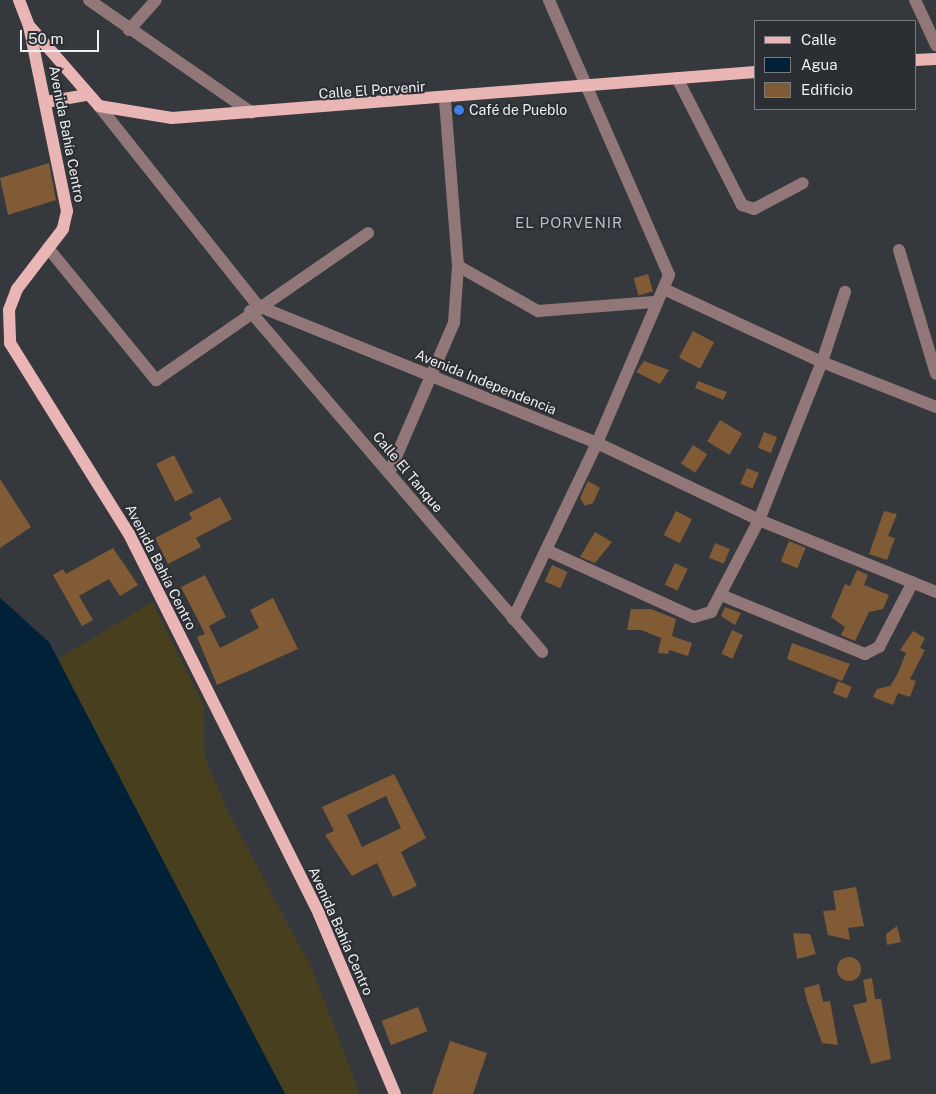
<!DOCTYPE html>
<html>
<head>
<meta charset="utf-8">
<style>
	body { margin:0 }
	#map { position:relative; width:936px; height:1094px; overflow:hidden; background:#35383d; font-family:"Public Sans",sans-serif }
	div>[style] { position:absolute }
	.sand>* { inset:0; background:#483f1f }
	.water>* { inset:0; background:#012138 }
	.building>* { inset:0; background:#805b35; transform-origin:0 0 }
	.round { border-radius:50% }
	.minor>* { height:12px; margin:-6px; padding:0 6px; transform-origin:6px; border-radius:6px; background:#917777 }
	.major>* { height:12px; margin:-6px; padding:0 6px; transform-origin:6px; border-radius:6px; background:#eab5b5 }
	.dots>* { width:14px; height:14px; translate:-50% -50%; box-sizing:border-box; border:2px solid #2b2e32; border-radius:50% }
	span { translate:-50% -50%; white-space:nowrap; text-align:center; line-height:1.15; -webkit-text-stroke:4px #2b2e32; paint-order:stroke }
	.street-label { font-size:14px; color:#edeff2 }
	.poi-label { font-size:14px; color:#edeff2 }
	.left { translate:0 -50%; text-align:left }
	.neighbourhood-label { font-size:15px; color:#babec4; letter-spacing:1px }
	.legend { position:absolute; left:754px; top:20px; width:162px; height:90px; box-sizing:border-box; background:#2b2e32; border:1px solid #797b7f; margin:0; padding:6px 9px; list-style:none; font-size:15px; color:#edeff2 }
	.legend li { display:flex; align-items:center; gap:10px; height:25px }
	.legend b { width:25px; border:1px solid #797b7f }
	.scale { position:absolute; left:20px; top:30px; width:79px; height:22px; box-sizing:border-box; border:2px solid #edeff2; border-top:0; padding-left:6px; font-size:15px; line-height:18px; white-space:nowrap; color:#edeff2; -webkit-text-stroke:4px #2b2e32; paint-order:stroke }
</style>
</head>
<body>
<div id="map">
	<div class="sand">
		<div style="clip-path:polygon(152px 602px,203px 703px,205px 758px,229px 813px,313px 971px,360px 1094px,272px 1094px,58px 659px)"></div>
	</div>
	<div class="water">
		<div style="clip-path:polygon(0 598px,49px 642px,285px 1094px,0 1094px)"></div>
	</div>
	<div class="building">
		<div style="clip-path:polygon(49px 163px,56px 200px,8px 215px,0 178px)"></div>
		<div style="left:648px;top:274px;width:18px;height:15px;rotate:74deg"></div>
		<div style="left:693px;top:331px;width:24px;height:30px;rotate:28deg"></div>
		<div style="clip-path:polygon(644px 361px,669px 370px,660px 384px,636px 372px)"></div>
		<div style="clip-path:polygon(698px 381px,727px 392px,723px 400px,695px 388px)"></div>
		<div style="left:720px;top:420px;width:26px;height:25px;rotate:31deg"></div>
		<div style="left:764px;top:432px;width:14px;height:17px;rotate:21deg"></div>
		<div style="left:693px;top:445px;width:17px;height:22px;rotate:33deg"></div>
		<div style="left:174px;top:455px;width:42px;height:20px;rotate:63deg"></div>
		<div style="left:747px;top:468px;width:13px;height:17px;rotate:23deg"></div>
		<div style="clip-path:polygon(0 479px,31px 527px,0 548px)"></div>
		<div style="clip-path:polygon(588px 481px,600px 488px,593px 503px,585px 506px,580px 498px)"></div>
		<div style="clip-path:polygon(220px 497px,232px 519px,196px 538px,201px 547px,168px 564px,155px 538px,192px 519px,189px 513px)"></div>
		<div style="left:676px;top:511px;width:18px;height:27px;rotate:27deg"></div>
		<div style="clip-path:polygon(884px 511px,897px 514px,888px 536px,895px 538px,887px 560px,869px 554px)"></div>
		<div style="clip-path:polygon(595px 532px,612px 542px,595px 563px,580px 557px)"></div>
		<div style="left:789px;top:541px;width:18px;height:22px;rotate:22deg"></div>
		<div style="left:715px;top:543px;width:16px;height:16px;rotate:22deg"></div>
		<div style="clip-path:polygon(113px 548px,138px 585px,120px 596px,109px 579px,79px 596px,93px 620px,82px 626px,53px 575px,63px 569px,66px 574px)"></div>
		<div style="left:675px;top:563px;width:14px;height:24px;rotate:25deg"></div>
		<div style="left:552px;top:565px;width:17px;height:18px;rotate:24deg"></div>
		<div style="clip-path:polygon(857px 570px,868px 575px,864px 585px,889px 595px,883px 609px,869px 612px,855px 641px,841px 635px,845px 627px,831px 617px,845px 584px,850px 586px)"></div>
		<div style="clip-path:polygon(205px 575px,226px 617px,209px 626px,220px 648px,259px 628px,250px 610px,273px 598px,298px 649px,217px 685px,197px 637px,205px 634px,181px 587px)"></div>
		<div style="clip-path:polygon(725px 607px,741px 613px,735px 625px,721px 616px)"></div>
		<div style="clip-path:polygon(631px 609px,651px 609px,676px 619px,672px 636px,692px 643px,688px 656px,669px 650px,668px 654px,658px 653px,661px 638px,641px 630px,627px 630px)"></div>
		<div style="left:732px;top:630px;width:12px;height:26px;rotate:24deg"></div>
		<div style="clip-path:polygon(913px 631px,925px 638px,920px 648px,925px 650px,910px 679px,916px 681px,910px 697px,898px 693px,893px 705px,873px 697px,877px 689px,890px 686px,897px 675px,906px 653px,900px 650px)"></div>
		<div style="clip-path:polygon(792px 643px,850px 664px,842px 681px,787px 659px)"></div>
		<div style="left:838px;top:681px;width:15px;height:13px;rotate:23deg"></div>
		<div style="clip-path:polygon(evenodd,394px 774px,426px 838px,401px 852px,417px 886px,393px 897px,377px 863px,352px 876px,325px 835px,334px 831px,322px 807px,394px 774px,386px 796px,401px 828px,362px 847px,347px 815px,386px 796px)"></div>
		<div style="clip-path:polygon(856px 887px,864px 926px,848px 928px,850px 940px,828px 935px,823px 911px,836px 910px,833px 891px)"></div>
		<div style="clip-path:polygon(897px 926px,901px 942px,887px 945px,886px 934px)"></div>
		<div style="clip-path:polygon(793px 933px,810px 934px,816px 954px,797px 959px)"></div>
		<div class="round" style="left:837px;top:957px;width:24px;height:24px"></div>
		<div style="clip-path:polygon(872px 978px,875px 999px,881px 999px,891px 1059px,871px 1064px,853px 1005px,867px 1002px,863px 980px)"></div>
		<div style="clip-path:polygon(819px 984px,823px 1002px,830px 1001px,838px 1045px,822px 1043px,807px 1001px,804px 988px)"></div>
		<div style="left:418px;top:1007px;width:26px;height:39px;rotate:69deg"></div>
		<div style="clip-path:polygon(450px 1041px,487px 1053px,473px 1094px,432px 1094px)"></div>
	</div>
	<div class="minor">
		<div style="left:89px;top:0;width:198px;rotate:34.7deg"></div>
		<div style="left:915px;top:0;width:50px;rotate:65deg"></div>
		<div style="left:129px;top:30px;width:40px;rotate:-48deg"></div>
		<div style="left:677px;top:78px;width:143px;rotate:62.9deg"></div>
		<div style="left:742px;top:205px;width:13px;rotate:18deg"></div>
		<div style="left:754px;top:209px;width:55px;rotate:-28deg"></div>
		<div style="left:99px;top:106px;width:256px;rotate:51.5deg"></div>
		<div style="left:258px;top:306px;width:366px;rotate:22deg"></div>
		<div style="left:597px;top:443px;width:179px;rotate:25.4deg"></div>
		<div style="left:759px;top:520px;width:191px;rotate:22.1deg"></div>
		<div style="left:48px;top:248px;width:171px;rotate:50.7deg"></div>
		<div style="left:156px;top:380px;width:258px;rotate:-34.7deg"></div>
		<div style="left:899px;top:250px;width:129px;rotate:73.4deg"></div>
		<div style="left:458px;top:266px;width:92px;rotate:29.4deg"></div>
		<div style="left:538px;top:311px;width:116px;rotate:-4.4deg"></div>
		<div style="left:666px;top:290px;width:172px;rotate:24.8deg"></div>
		<div style="left:822px;top:362px;width:123px;rotate:21.5deg"></div>
		<div style="left:250px;top:311px;width:449px;rotate:49.4deg"></div>
		<div style="left:389px;top:473px;width:163px;rotate:-66.6deg"></div>
		<div style="left:454px;top:323px;width:57px;rotate:-86deg"></div>
		<div style="left:458px;top:266px;width:168px;rotate:-94.5deg"></div>
		<div style="left:546px;top:550px;width:162px;rotate:24.4deg"></div>
		<div style="left:694px;top:617px;width:18px;rotate:-16deg"></div>
		<div style="left:711px;top:612px;width:104px;rotate:-62.4deg"></div>
		<div style="left:759px;top:520px;width:170px;rotate:-68.3deg"></div>
		<div style="left:822px;top:362px;width:74px;rotate:-71.8deg"></div>
		<div style="left:721px;top:595px;width:156px;rotate:22.3deg"></div>
		<div style="left:865px;top:654px;width:16px;rotate:-27deg"></div>
		<div style="left:879px;top:647px;width:73px;rotate:-62.4deg"></div>
		<div style="left:513px;top:619px;width:195px;rotate:-64.5deg"></div>
		<div style="left:597px;top:443px;width:183px;rotate:-66.8deg"></div>
		<div style="left:669px;top:275px;width:300px;rotate:-113.6deg"></div>
	</div>
	<div class="major">
		<div style="left:19px;top:0;width:28px;rotate:69deg"></div>
		<div style="left:29px;top:26px;width:189px;rotate:78.4deg"></div>
		<div style="left:67px;top:211px;width:18px;rotate:103deg"></div>
		<div style="left:63px;top:229px;width:76px;rotate:127.5deg"></div>
		<div style="left:17px;top:289px;width:22px;rotate:111deg"></div>
		<div style="left:9px;top:310px;width:33px;rotate:88deg"></div>
		<div style="left:10px;top:343px;width:225px;rotate:58.1deg"></div>
		<div style="left:129px;top:534px;width:425px;rotate:63.4deg"></div>
		<div style="left:319px;top:914px;width:195px;rotate:67.1deg"></div>
		<div style="left:31px;top:28px;width:103px;rotate:48.9deg"></div>
		<div style="left:99px;top:106px;width:74px;rotate:9.3deg"></div>
		<div style="left:172px;top:118px;width:585px;rotate:-4.51deg"></div>
		<div style="left:915px;top:60px;width:21px;rotate:-3deg"></div>
		<div style="left:46px;top:102px;width:40px;rotate:-10deg"></div>
	</div>
	<div class="dots">
		<div style="left:459px;top:110px;background:#3f7fe0"></div>
	</div>
	<div class="street-label">
		<span style="left:372px;top:90px;rotate:-4deg">Calle El Porvenir</span>
		<span style="left:67px;top:134px;rotate:79deg">Avenida Bahía Centro</span>
		<span style="left:486px;top:382px;rotate:22deg">Avenida Independencia</span>
		<span style="left:408px;top:472px;rotate:50deg">Calle El Tanque</span>
		<span style="left:161px;top:567px;rotate:63deg">Avenida Bahía Centro</span>
		<span style="left:341px;top:931px;rotate:66deg">Avenida Bahía Centro</span>
	</div>
	<div class="poi-label">
		<span class="left" style="left:469px;top:110px">Café de Pueblo</span>
	</div>
	<div class="neighbourhood-label">
		<span style="left:569px;top:223px">EL PORVENIR</span>
	</div>
	<ul class="legend">
	<li><b style="height:6px;background:#eab5b5"></b>Calle</li>
	<li><b style="height:14px;background:#012138"></b>Agua</li>
	<li><b style="height:14px;background:#805b35"></b>Edificio</li>
	</ul>
	<div class="scale">50 m</div>
</div>
</body>
</html>
